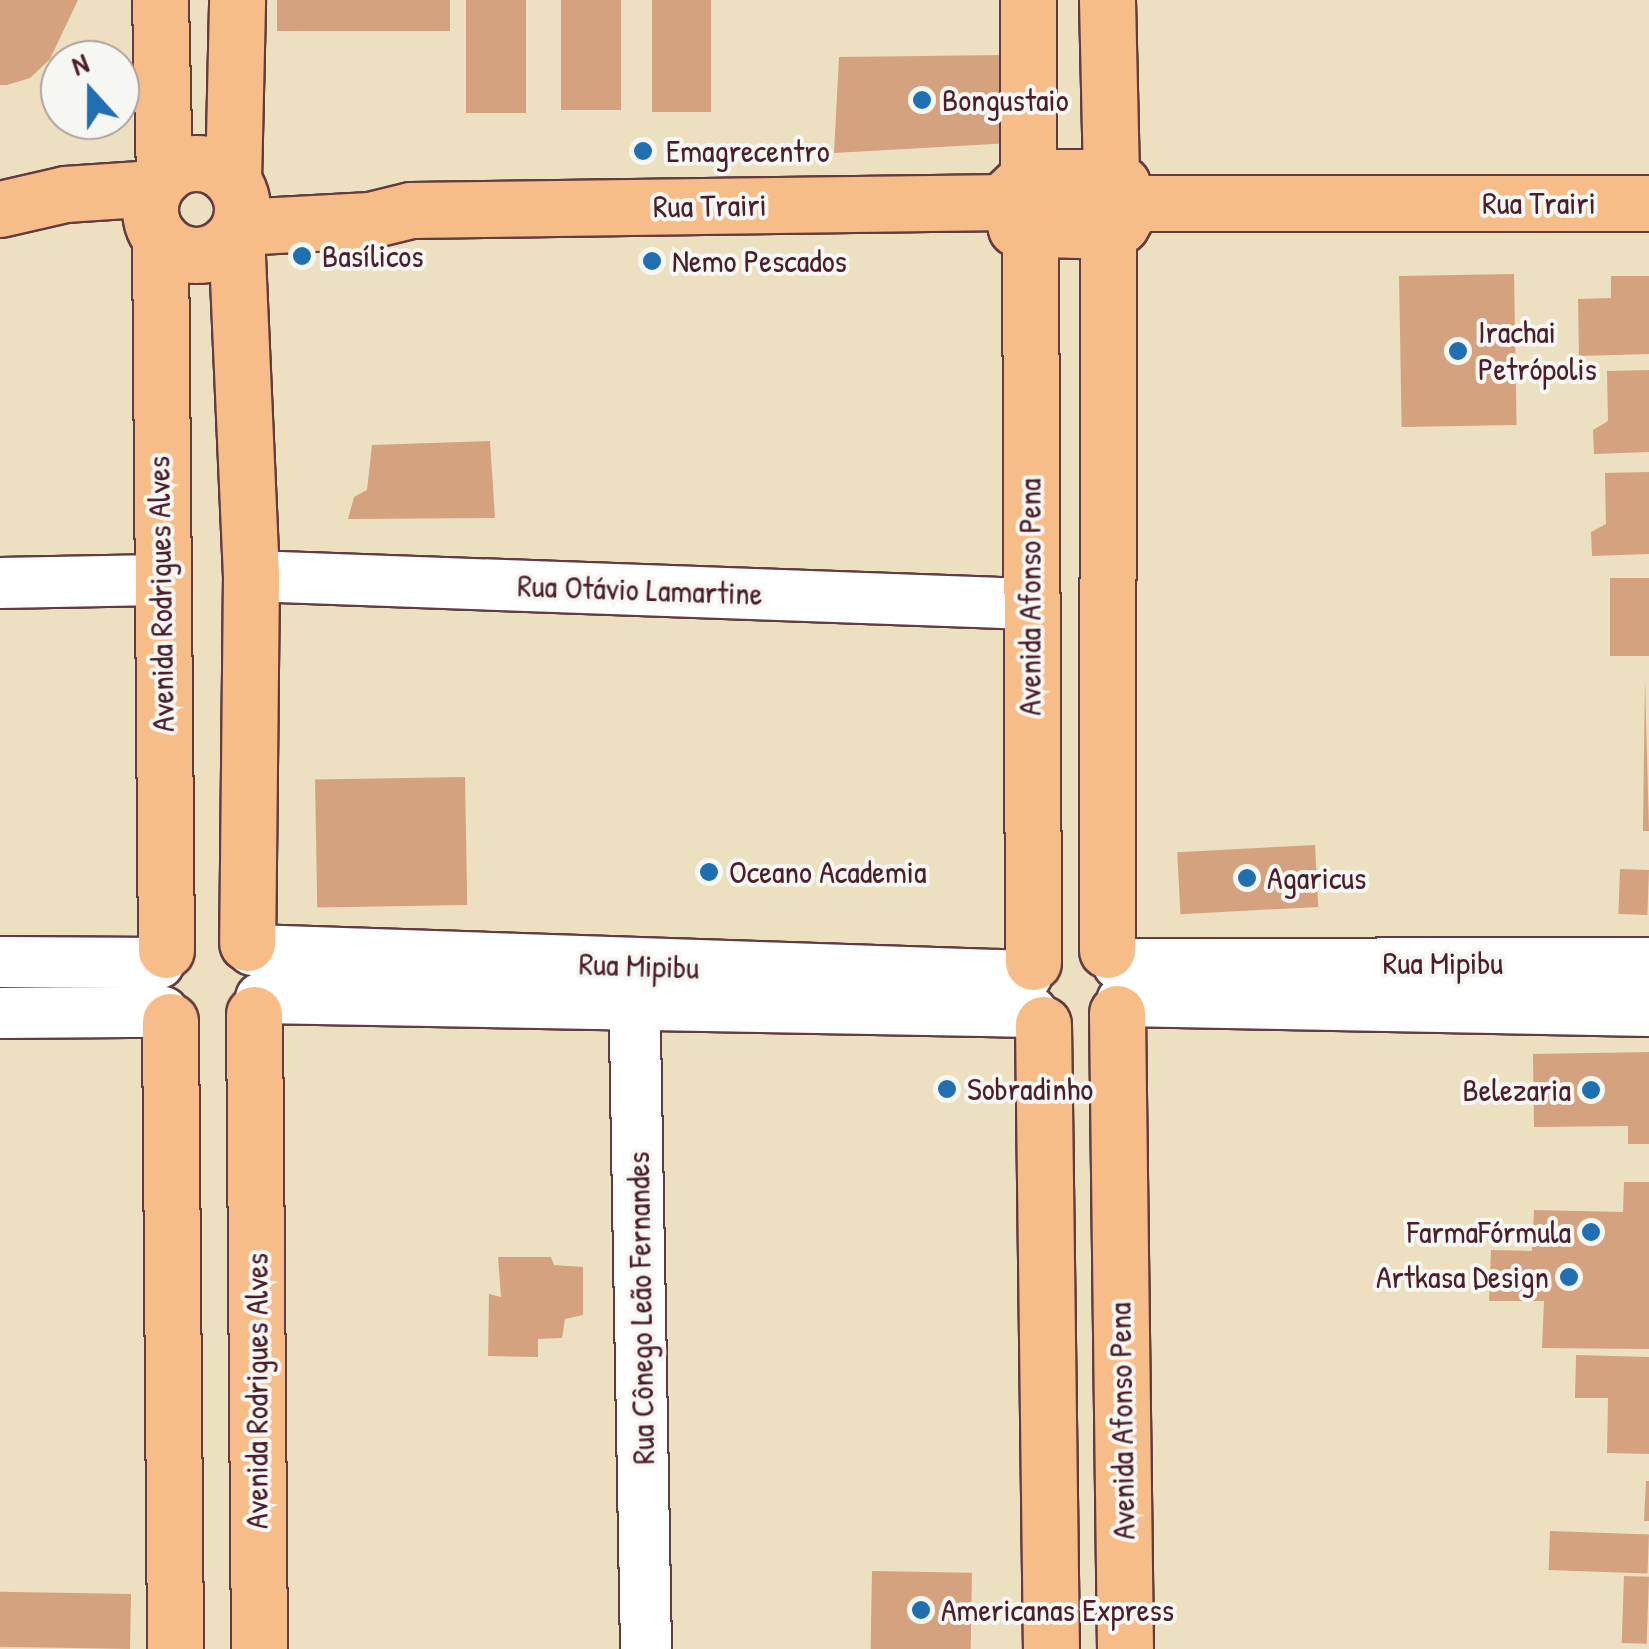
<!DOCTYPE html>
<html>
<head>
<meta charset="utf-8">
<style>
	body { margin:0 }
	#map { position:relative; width:1649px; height:1649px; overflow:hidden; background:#ece0c0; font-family:"Patrick Hand",sans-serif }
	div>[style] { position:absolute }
	.building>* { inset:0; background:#d4a27e; transform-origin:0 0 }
	.roads { filter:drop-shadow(2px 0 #623c41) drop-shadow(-2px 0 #623c41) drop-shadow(0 2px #623c41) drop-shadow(0 -2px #623c41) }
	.minor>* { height:50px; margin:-25px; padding:0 25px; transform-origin:25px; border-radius:25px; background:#fff }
	.major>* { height:55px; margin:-27.5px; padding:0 27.5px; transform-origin:27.5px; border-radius:27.5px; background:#f7bd88 }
	.major>.ring { margin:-27.5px; padding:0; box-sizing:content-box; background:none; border:55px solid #f7bd88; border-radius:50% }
	.dots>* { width:28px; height:28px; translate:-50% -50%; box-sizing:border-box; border:5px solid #f6f6f2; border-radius:50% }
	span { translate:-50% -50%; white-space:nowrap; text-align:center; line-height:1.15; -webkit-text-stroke:8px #f6f6f2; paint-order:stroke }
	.poi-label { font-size:32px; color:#4a1f2b }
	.left { translate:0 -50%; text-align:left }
	.right { translate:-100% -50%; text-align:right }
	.street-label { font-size:32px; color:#4a1f2b }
	.north { position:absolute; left:40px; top:40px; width:100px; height:100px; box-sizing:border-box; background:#f6f6f2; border:2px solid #b1a0a2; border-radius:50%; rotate:339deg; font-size:28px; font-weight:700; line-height:40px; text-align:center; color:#4a1f2b }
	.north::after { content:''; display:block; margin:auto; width:35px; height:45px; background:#1f6fb2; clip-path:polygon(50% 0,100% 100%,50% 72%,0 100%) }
</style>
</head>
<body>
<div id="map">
	<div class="building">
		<div style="clip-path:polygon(0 0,78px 0,50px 59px,30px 78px,7px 85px,0 85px)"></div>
		<div style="left:277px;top:0;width:173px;height:31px"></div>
		<div style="left:466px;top:0;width:60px;height:113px"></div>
		<div style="left:561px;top:0;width:60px;height:110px"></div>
		<div style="left:652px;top:0;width:59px;height:112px"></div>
		<div style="clip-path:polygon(1004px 55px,1011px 143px,834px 153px,839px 57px)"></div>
		<div style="left:1514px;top:274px;width:151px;height:115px;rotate:89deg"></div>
		<div style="clip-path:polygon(1611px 276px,1649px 276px,1649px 354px,1579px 356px,1578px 299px,1611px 298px)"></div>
		<div style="clip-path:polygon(1649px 370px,1649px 452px,1594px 454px,1593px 430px,1608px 421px,1607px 371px)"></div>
		<div style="clip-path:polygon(490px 441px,495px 518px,348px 519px,354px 497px,367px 490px,372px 445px)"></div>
		<div style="clip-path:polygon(1649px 472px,1649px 554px,1592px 556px,1591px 532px,1606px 524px,1605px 473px)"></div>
		<div style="left:1610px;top:578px;width:39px;height:78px"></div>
		<div style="clip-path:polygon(1645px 680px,1649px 831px,1643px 831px)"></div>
		<div style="left:465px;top:777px;width:128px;height:150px;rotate:89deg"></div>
		<div style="left:1315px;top:845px;width:62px;height:138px;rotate:87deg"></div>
		<div style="left:1620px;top:869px;width:29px;height:45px;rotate:2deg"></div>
		<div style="clip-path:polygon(1649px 1052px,1649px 1144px,1628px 1144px,1628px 1126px,1534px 1127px,1533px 1054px)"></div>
		<div style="clip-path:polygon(1624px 1182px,1649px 1182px,1649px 1349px,1542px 1348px,1544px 1301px,1489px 1301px,1491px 1250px,1532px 1251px,1534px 1210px,1623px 1212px)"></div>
		<div style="clip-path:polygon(498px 1257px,551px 1257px,554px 1265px,583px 1267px,583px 1315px,565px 1319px,562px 1338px,538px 1339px,538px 1357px,488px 1356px,489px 1294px,501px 1297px)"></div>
		<div style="clip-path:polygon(1576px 1355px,1649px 1357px,1649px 1454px,1607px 1453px,1608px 1398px,1575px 1398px)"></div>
		<div style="clip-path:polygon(1646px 1481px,1649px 1481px,1649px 1521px,1644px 1521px)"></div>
		<div style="left:1550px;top:1531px;width:99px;height:39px;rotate:2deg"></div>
		<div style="left:872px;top:1571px;width:100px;height:78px;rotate:1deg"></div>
		<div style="left:1624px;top:1576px;width:25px;height:67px;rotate:2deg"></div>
		<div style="left:131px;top:1594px;width:55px;height:131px;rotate:91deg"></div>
	</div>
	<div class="roads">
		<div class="minor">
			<div style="left:251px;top:576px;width:779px;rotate:2.06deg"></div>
			<div style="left:0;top:583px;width:159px;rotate:-1.1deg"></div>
			<div style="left:252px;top:950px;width:775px;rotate:1.92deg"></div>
			<div style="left:0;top:962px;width:159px;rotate:0.4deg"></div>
			<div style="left:1118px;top:964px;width:531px;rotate:-0.11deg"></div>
			<div style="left:634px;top:976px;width:673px;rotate:88.98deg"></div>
			<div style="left:261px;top:998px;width:771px;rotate:1.04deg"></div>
			<div style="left:1122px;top:1001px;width:527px;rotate:1.09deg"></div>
			<div style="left:0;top:1013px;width:163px;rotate:-0.4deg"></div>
		</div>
		<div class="major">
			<div style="left:160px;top:0;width:176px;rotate:88.7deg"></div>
			<div style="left:1028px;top:0;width:177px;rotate:90deg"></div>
			<div style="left:1107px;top:0;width:177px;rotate:88.7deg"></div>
			<div class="ring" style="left:150px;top:163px;width:37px;height:37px"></div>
			<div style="left:1028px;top:177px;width:83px"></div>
			<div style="left:1111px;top:177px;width:13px;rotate:32deg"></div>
			<div style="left:1122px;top:184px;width:28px;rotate:75deg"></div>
			<div style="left:1129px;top:211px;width:16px;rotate:120deg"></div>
			<div style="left:1121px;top:225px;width:14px;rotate:155deg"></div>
			<div style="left:1108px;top:231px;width:92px;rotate:-178.1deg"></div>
			<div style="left:1016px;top:228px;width:33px;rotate:-104deg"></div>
			<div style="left:1008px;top:196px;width:28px;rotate:-44deg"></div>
			<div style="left:233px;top:181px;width:181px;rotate:-88.7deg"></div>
			<div style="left:1128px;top:203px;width:521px"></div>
			<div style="left:0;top:209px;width:67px;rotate:-13deg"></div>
			<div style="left:65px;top:194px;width:90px;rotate:-3.8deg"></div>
			<div style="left:239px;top:227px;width:131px;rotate:-3.1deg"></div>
			<div style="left:370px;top:220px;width:42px;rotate:-13.7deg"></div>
			<div style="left:411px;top:210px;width:597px;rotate:-0.77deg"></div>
			<div style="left:1030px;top:232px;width:730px;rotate:89.76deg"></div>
			<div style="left:236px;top:233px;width:343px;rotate:87.5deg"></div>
			<div style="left:251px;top:576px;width:367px;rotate:90.6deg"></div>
			<div style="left:160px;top:238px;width:712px;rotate:89.52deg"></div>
			<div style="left:1107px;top:950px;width:719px;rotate:-89.92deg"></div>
			<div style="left:1117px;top:1013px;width:636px;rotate:89.28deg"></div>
			<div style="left:254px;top:1014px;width:635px;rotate:89.55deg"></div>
			<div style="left:170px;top:1021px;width:628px;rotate:89.54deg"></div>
			<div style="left:1043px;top:1024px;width:625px;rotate:89.27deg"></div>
		</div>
	</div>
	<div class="dots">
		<div style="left:922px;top:100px;background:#1f6fb2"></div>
		<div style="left:643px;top:151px;background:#1f6fb2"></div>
		<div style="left:302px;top:256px;background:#1f6fb2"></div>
		<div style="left:652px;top:261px;background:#1f6fb2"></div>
		<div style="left:1458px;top:351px;background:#1f6fb2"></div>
		<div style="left:709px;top:872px;background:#1f6fb2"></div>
		<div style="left:1247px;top:878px;background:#1f6fb2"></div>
		<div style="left:947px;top:1089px;background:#1f6fb2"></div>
		<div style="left:1591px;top:1090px;background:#1f6fb2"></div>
		<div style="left:1591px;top:1232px;background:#1f6fb2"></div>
		<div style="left:1569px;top:1277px;background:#1f6fb2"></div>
		<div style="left:921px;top:1610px;background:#1f6fb2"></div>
	</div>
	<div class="poi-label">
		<span class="left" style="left:942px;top:100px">Bongustaio</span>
		<span class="left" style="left:666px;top:151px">Emagrecentro</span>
		<span class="left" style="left:322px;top:256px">Basílicos</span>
		<span class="left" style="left:672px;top:261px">Nemo Pescados</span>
		<span class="left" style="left:1478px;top:351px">Irachai<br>Petrópolis</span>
		<span class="left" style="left:729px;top:872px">Oceano Academia</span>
		<span class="left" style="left:1267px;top:878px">Agaricus</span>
		<span class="left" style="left:967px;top:1089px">Sobradinho</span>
		<span class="right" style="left:1571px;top:1090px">Belezaria</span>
		<span class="right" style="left:1571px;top:1232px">FarmaFórmula</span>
		<span class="right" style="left:1549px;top:1277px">Artkasa Design</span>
		<span class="left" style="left:941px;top:1610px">Americanas Express</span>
	</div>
	<div class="street-label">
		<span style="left:1539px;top:203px">Rua Trairi</span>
		<span style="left:710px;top:206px;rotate:-1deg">Rua Trairi</span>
		<span style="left:640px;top:590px;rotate:2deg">Rua Otávio Lamartine</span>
		<span style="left:161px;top:594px;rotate:-91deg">Avenida Rodrigues Alves</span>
		<span style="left:1030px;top:597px;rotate:-90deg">Avenida Afonso Pena</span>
		<span style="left:1443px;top:963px">Rua Mipibu</span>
		<span style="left:639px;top:966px;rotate:2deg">Rua Mipibu</span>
		<span style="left:641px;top:1308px;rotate:-91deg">Rua Cônego Leão Fernandes</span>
		<span style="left:257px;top:1391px;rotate:-90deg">Avenida Rodrigues Alves</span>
		<span style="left:1122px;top:1421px;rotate:-91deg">Avenida Afonso Pena</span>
	</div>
	<div class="north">N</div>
</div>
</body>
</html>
